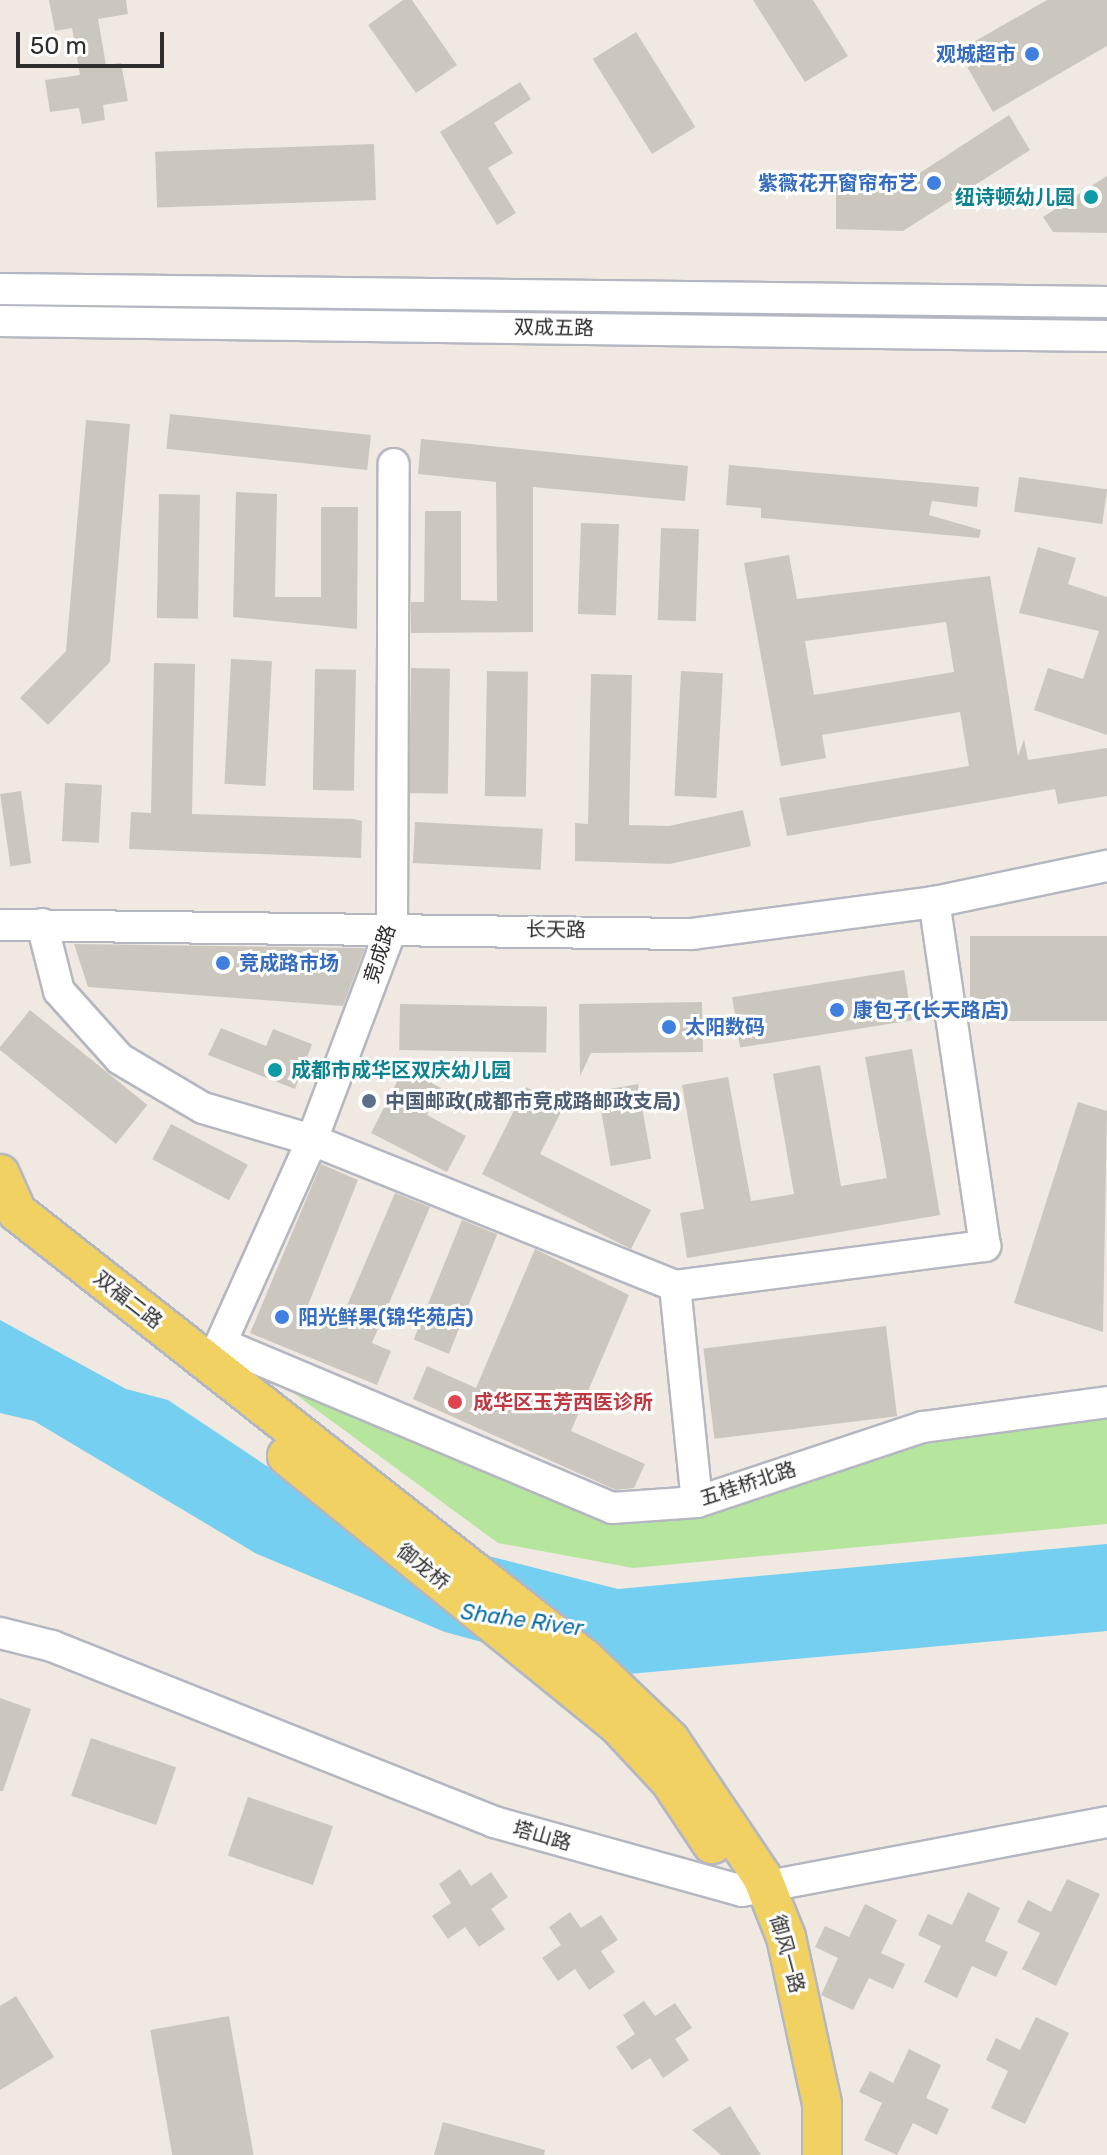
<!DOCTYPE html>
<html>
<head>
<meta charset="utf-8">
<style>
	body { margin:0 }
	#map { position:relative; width:1107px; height:2155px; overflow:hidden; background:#efe9e1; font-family:Rubik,"Noto Sans SC",sans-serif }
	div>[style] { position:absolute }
	.green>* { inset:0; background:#b6e59e }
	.water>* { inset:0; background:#75cff0 }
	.building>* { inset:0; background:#cbc7bf; transform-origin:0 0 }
	.roads { filter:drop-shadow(2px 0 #b4b7c1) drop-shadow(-2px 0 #b4b7c1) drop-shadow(0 2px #b4b7c1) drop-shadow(0 -2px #b4b7c1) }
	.minor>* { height:30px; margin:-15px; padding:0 15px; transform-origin:15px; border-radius:15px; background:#fff }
	.major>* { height:38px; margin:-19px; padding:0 19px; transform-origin:19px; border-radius:19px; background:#f2d163 }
	.dots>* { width:22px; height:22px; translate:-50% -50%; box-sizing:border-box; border:4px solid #fff; border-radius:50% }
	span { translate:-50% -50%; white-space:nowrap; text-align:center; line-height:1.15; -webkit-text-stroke:6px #fff; paint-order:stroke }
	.shop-label { font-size:20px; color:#366cbe; font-weight:700 }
	.right { translate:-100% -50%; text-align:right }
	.left { translate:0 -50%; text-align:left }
	.culture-label { font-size:20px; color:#0d838f; font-weight:700 }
	.street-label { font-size:20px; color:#2e2e2e }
	.service-label { font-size:20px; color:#4e5e75; font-weight:700 }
	.health-label { font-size:20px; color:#be3a42; font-weight:700 }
	.water-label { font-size:22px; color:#0d6fa3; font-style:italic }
	.scale { position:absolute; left:16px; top:32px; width:148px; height:36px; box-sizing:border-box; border:4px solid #2e2e2e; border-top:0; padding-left:10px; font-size:24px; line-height:28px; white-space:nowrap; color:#2e2e2e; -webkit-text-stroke:6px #fff; paint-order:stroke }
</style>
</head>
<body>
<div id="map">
	<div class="green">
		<div style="clip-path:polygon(269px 1375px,612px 1521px,926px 1439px,1107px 1412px,1107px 1524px,633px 1568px,498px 1543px)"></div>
	</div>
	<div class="water">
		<div style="clip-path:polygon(0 1320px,126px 1389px,168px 1400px,316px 1499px,461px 1549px,618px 1589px,1107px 1544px,1107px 1631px,607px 1676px,445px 1632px,257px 1554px,34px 1421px,0 1413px)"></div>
	</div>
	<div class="building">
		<div style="clip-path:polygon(49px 0,126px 0,128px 14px,98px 19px,106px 65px,121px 63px,128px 101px,103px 105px,105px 120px,82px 124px,79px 108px,50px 112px,45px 80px,80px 75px,72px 28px,55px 31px)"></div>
		<div style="clip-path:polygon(403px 0,412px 0,457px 65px,416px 93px,368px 25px)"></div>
		<div style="clip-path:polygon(753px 0,813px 0,848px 56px,805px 82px)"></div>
		<div style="clip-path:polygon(1047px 0,1107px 0,1107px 46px,993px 112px,958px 51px)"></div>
		<div style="left:636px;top:32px;width:112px;height:51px;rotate:58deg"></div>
		<div style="clip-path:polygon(520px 82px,531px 99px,494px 123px,513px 153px,488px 168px,516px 213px,497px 225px,440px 132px)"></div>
		<div style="clip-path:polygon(1009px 115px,1030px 150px,903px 231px,836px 229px,836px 179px,898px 187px)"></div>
		<div style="left:374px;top:144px;width:56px;height:219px;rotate:88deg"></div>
		<div style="clip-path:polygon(1107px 176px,1107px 233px,1053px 232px,1043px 217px)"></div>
		<div style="left:170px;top:414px;width:202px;height:35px;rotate:6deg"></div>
		<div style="clip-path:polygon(86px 420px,130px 424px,110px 662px,48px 725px,20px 698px,66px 651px)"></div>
		<div style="clip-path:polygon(421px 439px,688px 466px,685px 501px,533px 487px,533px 632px,411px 633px,411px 602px,424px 602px,425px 511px,461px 511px,461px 600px,497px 601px,496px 482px,418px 474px)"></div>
		<div style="clip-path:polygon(729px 465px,979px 487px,977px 507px,932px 501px,929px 515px,981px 530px,979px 538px,761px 518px,761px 508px,726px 505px)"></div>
		<div style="left:1019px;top:477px;width:89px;height:35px;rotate:8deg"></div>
		<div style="clip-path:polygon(236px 492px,277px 494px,275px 597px,321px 597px,321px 507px,358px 507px,357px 629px,233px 617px)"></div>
		<div style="left:159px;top:494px;width:41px;height:124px;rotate:1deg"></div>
		<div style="left:581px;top:523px;width:38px;height:91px;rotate:2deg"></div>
		<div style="left:661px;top:528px;width:38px;height:92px;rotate:2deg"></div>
		<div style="clip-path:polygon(1038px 547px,1076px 558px,1068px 584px,1107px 597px,1107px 735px,1034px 710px,1048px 668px,1083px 679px,1099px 631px,1019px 613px)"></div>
		<div style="clip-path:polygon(evenodd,789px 555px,797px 599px,990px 576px,1018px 756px,1024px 739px,1028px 760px,1107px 748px,1107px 796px,1058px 804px,1055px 789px,787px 836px,779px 798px,969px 766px,960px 712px,822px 735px,826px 758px,781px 766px,744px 563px,789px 555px,946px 622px,954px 672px,814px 695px,805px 641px,946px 622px)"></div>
		<div style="left:231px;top:659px;width:41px;height:125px;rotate:3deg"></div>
		<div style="clip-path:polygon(154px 663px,195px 664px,192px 814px,353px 819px,362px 821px,361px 858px,129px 849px,131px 812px,151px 813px)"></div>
		<div style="left:411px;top:668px;width:39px;height:125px;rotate:1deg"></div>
		<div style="left:315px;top:669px;width:41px;height:121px;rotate:1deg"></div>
		<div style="left:487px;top:671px;width:41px;height:125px;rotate:1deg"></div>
		<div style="left:681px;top:671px;width:42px;height:125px;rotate:3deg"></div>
		<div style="clip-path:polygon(591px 674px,632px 675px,629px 825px,669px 826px,743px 810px,751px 846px,670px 864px,575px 861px,575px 823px,588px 824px)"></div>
		<div style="left:65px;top:783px;width:37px;height:58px;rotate:3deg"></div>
		<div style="left:21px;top:791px;width:73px;height:21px;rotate:82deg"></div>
		<div style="left:415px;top:822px;width:128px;height:41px;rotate:3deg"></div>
		<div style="left:1107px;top:936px;width:85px;height:137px;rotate:90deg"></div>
		<div style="clip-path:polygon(74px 944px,365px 948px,343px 1006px,88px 987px)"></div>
		<div style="left:904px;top:970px;width:51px;height:174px;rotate:81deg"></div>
		<div style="clip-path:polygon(702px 1002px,703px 1052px,591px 1053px,580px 1076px,579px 1004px)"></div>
		<div style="left:400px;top:1004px;width:147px;height:46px;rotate:1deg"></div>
		<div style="left:30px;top:1010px;width:151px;height:50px;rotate:39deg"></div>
		<div style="clip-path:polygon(221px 1028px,266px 1046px,273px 1029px,312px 1044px,295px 1089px,208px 1055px)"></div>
		<div style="clip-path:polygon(912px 1049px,940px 1215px,687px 1258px,680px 1213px,704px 1209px,682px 1085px,728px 1077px,751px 1201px,794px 1194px,773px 1074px,820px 1065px,841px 1186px,887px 1178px,865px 1057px)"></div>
		<div style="clip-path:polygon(404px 1068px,441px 1088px,427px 1115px,466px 1136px,447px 1172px,371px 1133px)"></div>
		<div style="left:638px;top:1084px;width:76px;height:41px;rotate:80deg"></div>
		<div style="clip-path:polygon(526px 1087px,564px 1106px,540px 1154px,651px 1210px,631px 1249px,482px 1174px)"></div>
		<div style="clip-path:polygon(1078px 1102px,1107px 1111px,1103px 1332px,1014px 1303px)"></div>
		<div style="left:171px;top:1124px;width:87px;height:40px;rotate:28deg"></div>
		<div style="clip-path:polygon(321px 1164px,358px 1180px,304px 1315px,337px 1329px,395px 1193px,430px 1207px,372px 1343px,391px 1351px,377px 1385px,250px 1333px)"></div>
		<div style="left:462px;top:1220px;width:38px;height:129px;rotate:22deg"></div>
		<div style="clip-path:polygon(535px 1249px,629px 1295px,571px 1431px,645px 1464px,634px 1488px,616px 1490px,413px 1399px,427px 1366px,476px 1388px)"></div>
		<div style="left:886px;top:1326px;width:91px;height:184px;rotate:83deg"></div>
		<div style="clip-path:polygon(0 1698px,31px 1709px,3px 1791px,0 1791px)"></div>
		<div style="left:91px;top:1738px;width:90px;height:61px;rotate:19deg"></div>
		<div style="left:248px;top:1797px;width:90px;height:62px;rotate:19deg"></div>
		<div style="clip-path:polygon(460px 1869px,471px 1886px,491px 1872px,508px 1897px,491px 1909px,505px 1929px,479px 1947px,465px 1927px,448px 1939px,432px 1916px,451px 1903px,439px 1884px)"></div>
		<div style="clip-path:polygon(1067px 1879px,1100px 1894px,1056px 1986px,1022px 1969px,1040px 1933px,1017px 1922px,1028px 1900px,1051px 1912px)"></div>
		<div style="clip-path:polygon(968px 1892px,1000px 1908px,985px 1941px,1008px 1952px,996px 1977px,972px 1966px,957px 1998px,924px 1982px,941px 1946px,918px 1935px,928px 1914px,952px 1925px)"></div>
		<div style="clip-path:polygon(865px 1904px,897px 1920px,881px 1953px,905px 1964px,893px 1989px,869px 1978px,853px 2010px,821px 1995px,838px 1958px,815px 1947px,825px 1926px,849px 1937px)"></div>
		<div style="clip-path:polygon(570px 1912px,581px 1928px,601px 1915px,618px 1940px,601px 1951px,615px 1972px,589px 1990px,575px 1969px,558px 1981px,542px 1958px,561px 1945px,549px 1927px)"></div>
		<div style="clip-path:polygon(16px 1996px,54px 2057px,0 2090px,0 2006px)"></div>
		<div style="clip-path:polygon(644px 2001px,655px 2016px,675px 2003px,692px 2028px,675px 2039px,689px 2060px,663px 2078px,650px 2058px,632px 2070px,616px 2047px,635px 2034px,623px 2015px)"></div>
		<div style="left:229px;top:2016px;width:141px;height:80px;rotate:80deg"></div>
		<div style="clip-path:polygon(1036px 2017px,1069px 2033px,1025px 2124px,991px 2108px,1008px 2071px,986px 2060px,996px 2038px,1020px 2050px)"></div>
		<div style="clip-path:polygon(909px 2049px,941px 2065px,926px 2098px,949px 2109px,937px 2135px,913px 2123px,897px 2155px,864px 2140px,882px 2103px,859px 2092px,870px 2071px,893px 2083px)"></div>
		<div style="clip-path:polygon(730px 2106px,761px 2155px,721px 2155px,692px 2130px)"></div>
		<div style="clip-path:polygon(443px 2122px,545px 2150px,544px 2155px,434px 2155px)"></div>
	</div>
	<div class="roads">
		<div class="minor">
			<div style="left:0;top:289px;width:1107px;rotate:0.67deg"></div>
			<div style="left:0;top:321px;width:1107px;rotate:0.78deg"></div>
			<div style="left:42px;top:924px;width:69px;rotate:75.8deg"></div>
			<div style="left:59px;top:991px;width:91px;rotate:48.1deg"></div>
			<div style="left:120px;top:1059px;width:96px;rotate:30.6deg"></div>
			<div style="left:203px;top:1108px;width:114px;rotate:16.4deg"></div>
			<div style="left:312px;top:1140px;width:391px;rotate:21.9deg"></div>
			<div style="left:675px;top:1286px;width:313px;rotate:-7.4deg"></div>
			<div style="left:985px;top:1246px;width:348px;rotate:-98.4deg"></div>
			<div style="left:0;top:925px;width:692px;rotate:0.75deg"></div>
			<div style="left:692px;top:934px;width:244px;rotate:-7.5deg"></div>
			<div style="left:934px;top:902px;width:177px;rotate:-11.8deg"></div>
			<div style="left:675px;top:1286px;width:217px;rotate:84.2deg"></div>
			<div style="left:222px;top:1344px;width:423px;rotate:22.8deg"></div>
			<div style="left:612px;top:1508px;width:85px;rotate:-4deg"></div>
			<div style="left:697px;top:1502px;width:238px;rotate:-18.4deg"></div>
			<div style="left:923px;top:1427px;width:186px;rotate:-7.7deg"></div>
			<div style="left:211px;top:1365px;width:247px;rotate:-65.8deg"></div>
			<div style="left:312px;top:1140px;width:228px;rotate:-69.4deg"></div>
			<div style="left:392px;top:927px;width:463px;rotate:-89.8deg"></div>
			<div style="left:0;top:1633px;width:54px;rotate:14deg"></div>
			<div style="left:52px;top:1646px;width:476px;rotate:21.7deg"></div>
			<div style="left:494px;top:1822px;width:257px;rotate:15.5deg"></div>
			<div style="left:742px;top:1891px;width:371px;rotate:-10.7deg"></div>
		</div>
		<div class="major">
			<div style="left:0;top:1174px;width:42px;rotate:65.9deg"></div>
			<div style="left:17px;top:1212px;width:723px;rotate:38.2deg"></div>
			<div style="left:585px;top:1659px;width:117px;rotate:43.6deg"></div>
			<div style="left:670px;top:1740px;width:165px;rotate:56.1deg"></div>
			<div style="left:762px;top:1877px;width:65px;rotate:68.2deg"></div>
			<div style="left:786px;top:1937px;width:170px;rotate:77.8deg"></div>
			<div style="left:822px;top:2103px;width:52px;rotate:90deg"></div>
			<div style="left:287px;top:1456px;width:424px;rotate:39.1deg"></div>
			<div style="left:616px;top:1723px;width:79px;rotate:47deg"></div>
			<div style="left:670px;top:1781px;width:76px;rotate:56.3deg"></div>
		</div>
	</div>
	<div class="dots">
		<div style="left:1032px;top:54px;background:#3f7fe0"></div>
		<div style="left:934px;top:183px;background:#3f7fe0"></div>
		<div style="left:1091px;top:197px;background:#0f9aa8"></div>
		<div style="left:223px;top:963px;background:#3f7fe0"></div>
		<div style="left:837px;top:1010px;background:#3f7fe0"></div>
		<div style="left:669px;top:1027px;background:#3f7fe0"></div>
		<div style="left:275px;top:1070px;background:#0f9aa8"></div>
		<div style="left:369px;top:1101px;background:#5c6f8a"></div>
		<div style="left:282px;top:1317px;background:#3f7fe0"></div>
		<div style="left:455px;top:1402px;background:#e0444e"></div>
	</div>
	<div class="shop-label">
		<span class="right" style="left:1016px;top:54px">观城超市</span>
		<span class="right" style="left:918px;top:183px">紫薇花开窗帘布艺</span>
		<span class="left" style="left:239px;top:963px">竞成路市场</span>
		<span class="left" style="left:853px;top:1010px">康包子(长天路店)</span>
		<span class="left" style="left:685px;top:1027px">太阳数码</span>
		<span class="left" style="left:298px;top:1317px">阳光鲜果(锦华苑店)</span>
	</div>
	<div class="culture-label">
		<span class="right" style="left:1075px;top:197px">纽诗顿幼儿园</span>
		<span class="left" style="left:291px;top:1070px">成都市成华区双庆幼儿园</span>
	</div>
	<div class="street-label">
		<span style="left:554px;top:328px;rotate:1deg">双成五路</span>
		<span style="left:556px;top:930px;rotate:1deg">长天路</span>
		<span style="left:380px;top:954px;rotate:-72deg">竞成路</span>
		<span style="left:128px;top:1300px;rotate:38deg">双福二路</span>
		<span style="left:748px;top:1484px;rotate:-18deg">五桂桥北路</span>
		<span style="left:423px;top:1567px;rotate:39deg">御龙桥</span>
		<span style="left:542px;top:1836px;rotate:16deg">塔山路</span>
		<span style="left:787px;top:1954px;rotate:75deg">御风一路</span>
	</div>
	<div class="service-label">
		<span class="left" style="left:385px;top:1101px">中国邮政(成都市竞成路邮政支局)</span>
	</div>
	<div class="health-label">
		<span class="left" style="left:473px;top:1402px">成华区玉芳西医诊所</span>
	</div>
	<div class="water-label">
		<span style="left:522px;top:1620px;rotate:8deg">Shahe River</span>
	</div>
	<div class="scale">50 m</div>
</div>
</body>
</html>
